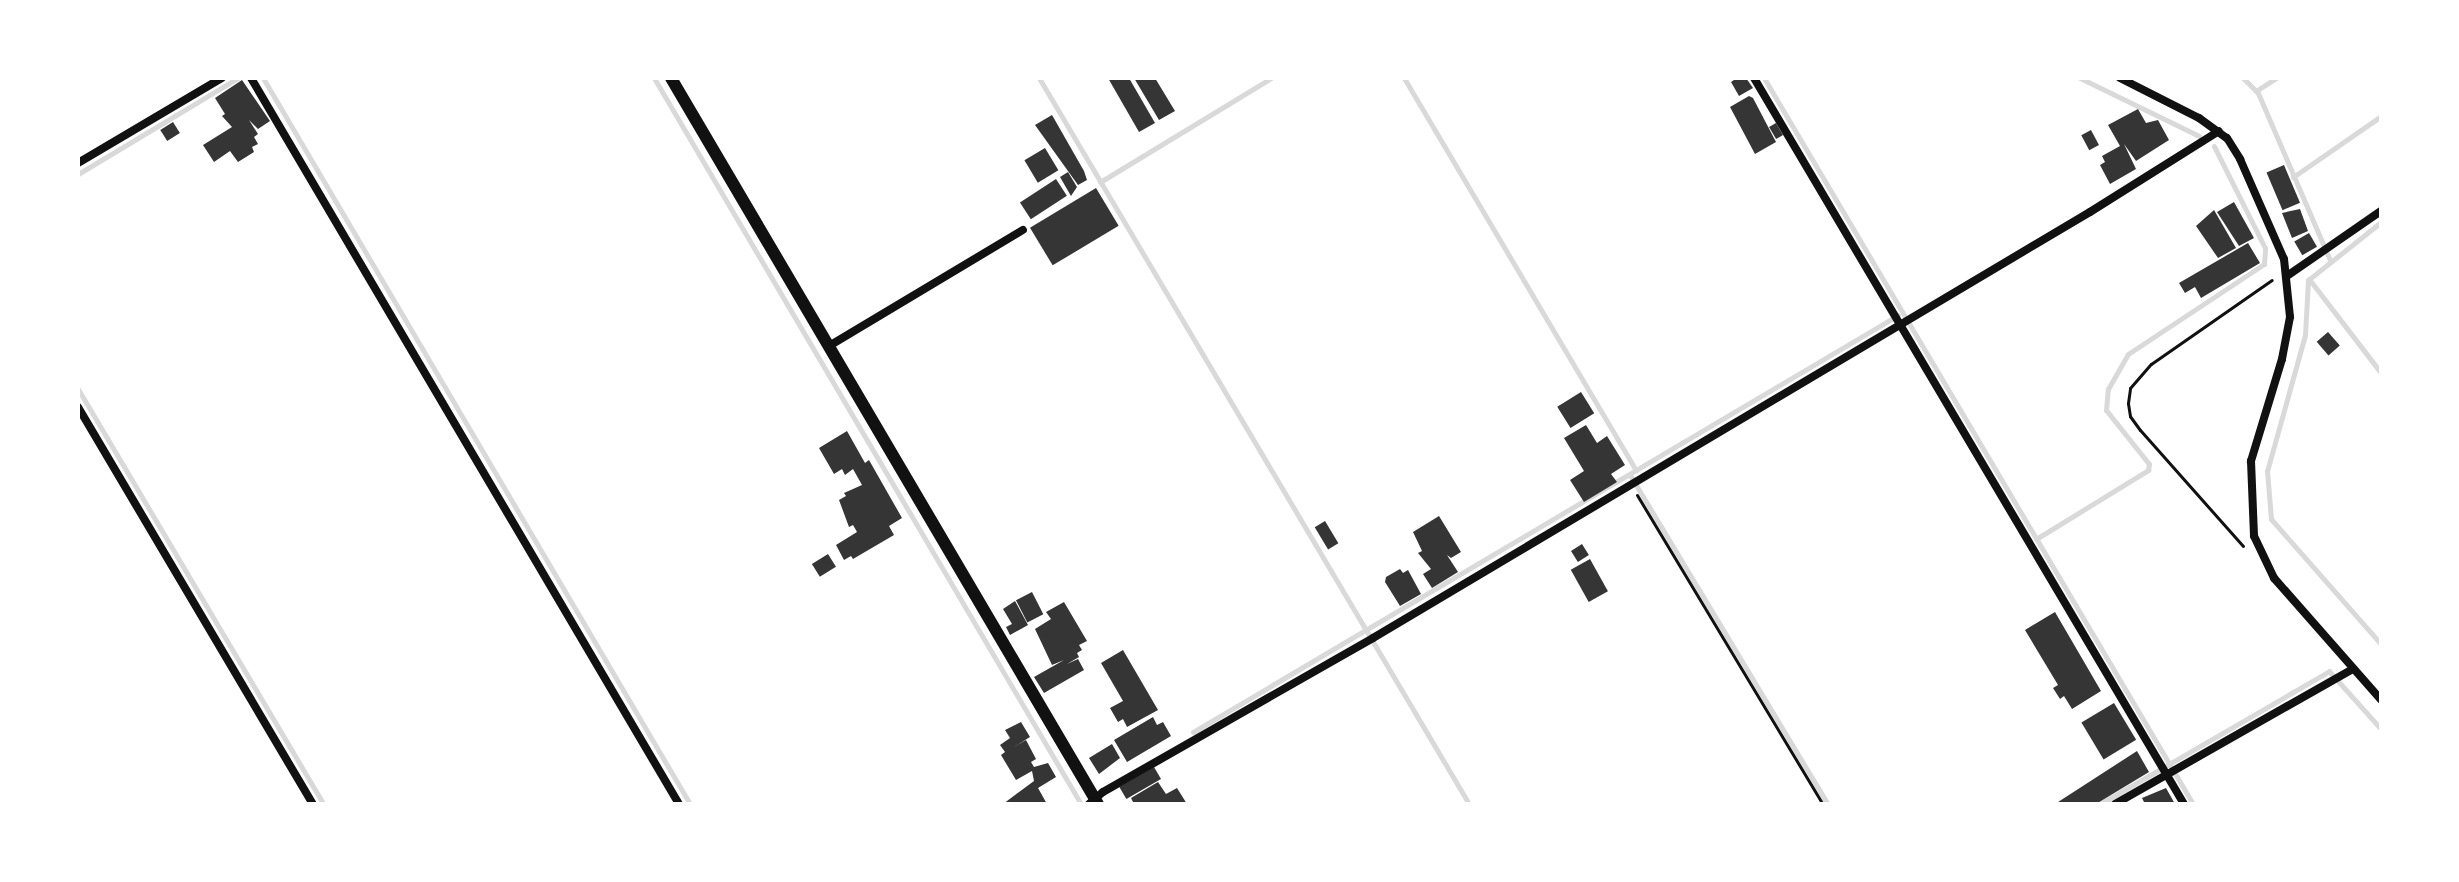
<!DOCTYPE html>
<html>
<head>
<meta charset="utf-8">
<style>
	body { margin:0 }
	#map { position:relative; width:2459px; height:882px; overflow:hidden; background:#fff; font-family:"Alegreya Sans",sans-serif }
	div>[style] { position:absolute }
	.stream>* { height:5px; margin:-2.5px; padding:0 2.5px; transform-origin:2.5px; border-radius:2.5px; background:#d9d9d9 }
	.building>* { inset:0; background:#353535; transform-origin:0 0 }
	.path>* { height:3px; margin:-1.5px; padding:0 1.5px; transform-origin:1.5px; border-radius:1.5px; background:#111 }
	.minor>* { height:8px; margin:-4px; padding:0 4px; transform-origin:4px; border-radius:4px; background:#111 }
	.tertiary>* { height:12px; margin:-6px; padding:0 6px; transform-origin:6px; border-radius:6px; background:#111 }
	span { translate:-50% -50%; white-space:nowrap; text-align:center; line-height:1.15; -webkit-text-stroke:8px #fff; paint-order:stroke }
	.frame { position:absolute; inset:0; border:80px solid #fff; pointer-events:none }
</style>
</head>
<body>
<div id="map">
	<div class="stream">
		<div style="left:263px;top:78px;width:842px;rotate:59.54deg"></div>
		<div style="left:654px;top:78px;width:842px;rotate:59.54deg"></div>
		<div style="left:1039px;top:78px;width:844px;rotate:59.36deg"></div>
		<div style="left:1404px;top:78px;width:456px;rotate:59.4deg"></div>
		<div style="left:1764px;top:78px;width:843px;rotate:59.42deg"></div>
		<div style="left:2080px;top:78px;width:132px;rotate:26deg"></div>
		<div style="left:2243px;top:78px;width:21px;rotate:45deg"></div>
		<div style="left:2258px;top:93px;width:182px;rotate:66.7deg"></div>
		<div style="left:2256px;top:91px;width:24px;rotate:-33deg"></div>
		<div style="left:78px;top:174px;width:187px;rotate:-31deg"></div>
		<div style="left:2293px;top:177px;width:107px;rotate:-34.7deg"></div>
		<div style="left:1100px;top:182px;width:200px;rotate:-31.3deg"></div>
		<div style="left:2381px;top:222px;width:93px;rotate:141.5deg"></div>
		<div style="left:2308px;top:280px;width:55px;rotate:93.1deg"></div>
		<div style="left:2305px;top:335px;width:141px;rotate:105.6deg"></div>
		<div style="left:2267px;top:471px;width:48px;rotate:85.2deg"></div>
		<div style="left:2271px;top:519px;width:167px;rotate:48.7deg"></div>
		<div style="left:2309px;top:279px;width:118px;rotate:52.5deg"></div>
		<div style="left:78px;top:389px;width:482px;rotate:59.4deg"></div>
		<div style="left:1630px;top:475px;width:384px;rotate:59deg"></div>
		<div style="left:2036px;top:539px;width:132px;rotate:-31.6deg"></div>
		<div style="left:2148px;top:470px;width:6px;rotate:-81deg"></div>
		<div style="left:2149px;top:464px;width:69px;rotate:-128.5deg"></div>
		<div style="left:2106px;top:410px;width:21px;rotate:-85deg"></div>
		<div style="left:2108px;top:389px;width:40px;rotate:-60.3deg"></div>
		<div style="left:2128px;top:354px;width:163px;rotate:-33.5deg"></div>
		<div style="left:2264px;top:264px;width:16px;rotate:-86deg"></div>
		<div style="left:2265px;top:248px;width:114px;rotate:-116.6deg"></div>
		<div style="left:1193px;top:732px;width:819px;rotate:-30.6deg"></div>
		<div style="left:2100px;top:804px;width:265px;rotate:-30.1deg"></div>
		<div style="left:2329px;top:671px;width:78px;rotate:48.1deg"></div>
	</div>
	<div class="building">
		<div style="clip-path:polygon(1108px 78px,1129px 78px,1155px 123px,1139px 132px)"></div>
		<div style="clip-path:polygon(1134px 78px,1155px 78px,1175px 111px,1159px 120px)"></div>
		<div style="clip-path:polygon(1737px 78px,1746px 78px,1753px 88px,1739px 96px,1731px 82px)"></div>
		<div style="clip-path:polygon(242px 80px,270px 121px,258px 129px,249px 120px,258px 134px,254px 137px,258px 144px,252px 147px,254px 152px,238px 162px,230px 151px,214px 162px,203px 145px,232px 127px,222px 116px,225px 114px,215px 98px)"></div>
		<div style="clip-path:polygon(1749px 96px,1753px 98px,1776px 142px,1755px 154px,1730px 107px)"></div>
		<div style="clip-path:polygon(2138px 109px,2146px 123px,2158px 120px,2169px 140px,2136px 161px,2124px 144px,2136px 169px,2110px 184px,2100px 165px,2105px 162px,2102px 156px,2120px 146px,2108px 125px)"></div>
		<div style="clip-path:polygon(1052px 115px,1084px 171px,1087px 180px,1078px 185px,1035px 125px)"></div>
		<div style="left:173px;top:122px;width:13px;height:15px;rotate:58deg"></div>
		<div style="left:1776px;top:123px;width:14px;height:8px;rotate:60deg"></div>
		<div style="left:2091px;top:130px;width:17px;height:11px;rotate:62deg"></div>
		<div style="left:1045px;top:148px;width:26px;height:24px;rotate:59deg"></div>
		<div style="left:2284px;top:165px;width:41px;height:19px;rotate:67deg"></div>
		<div style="clip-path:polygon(1068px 172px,1077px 187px,1071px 196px,1060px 177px)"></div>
		<div style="left:1056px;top:179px;width:20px;height:43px;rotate:57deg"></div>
		<div style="left:1096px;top:188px;width:44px;height:77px;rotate:59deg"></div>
		<div style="clip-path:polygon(2234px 202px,2254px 238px,2239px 246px,2217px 212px)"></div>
		<div style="clip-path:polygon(2300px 209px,2308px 231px,2292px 238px,2282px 213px)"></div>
		<div style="clip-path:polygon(2214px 210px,2236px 248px,2218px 258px,2196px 226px)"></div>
		<div style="left:2309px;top:233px;width:16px;height:17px;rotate:60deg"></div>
		<div style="clip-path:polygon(2248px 243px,2260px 263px,2201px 298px,2195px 287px,2185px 293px,2179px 283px)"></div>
		<div style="left:2328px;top:332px;width:18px;height:15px;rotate:49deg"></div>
		<div style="left:1581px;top:392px;width:25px;height:28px;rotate:58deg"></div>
		<div style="clip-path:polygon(1586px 425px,1597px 443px,1607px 436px,1625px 465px,1611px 474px,1617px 482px,1584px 502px,1570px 480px,1584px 471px,1564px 438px)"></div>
		<div style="clip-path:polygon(847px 431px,865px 463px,869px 460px,902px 518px,889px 526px,894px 535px,853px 559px,851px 556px,844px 560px,836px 545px,857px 532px,853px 525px,849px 527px,839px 500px,846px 496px,844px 493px,862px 485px,853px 469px,845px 475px,842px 469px,834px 474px,819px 448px)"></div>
		<div style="clip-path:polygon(1439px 516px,1461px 552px,1451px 558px,1447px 555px,1458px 572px,1432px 588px,1423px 574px,1431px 569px,1418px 553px,1422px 551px,1413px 532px)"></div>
		<div style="left:1325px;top:521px;width:26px;height:12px;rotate:59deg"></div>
		<div style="left:1582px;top:544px;width:13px;height:13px;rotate:58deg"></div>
		<div style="left:828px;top:554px;width:15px;height:19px;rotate:58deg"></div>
		<div style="left:1590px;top:559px;width:37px;height:22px;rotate:61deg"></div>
		<div style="clip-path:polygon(1400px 569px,1403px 573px,1408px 570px,1421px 594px,1400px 606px,1385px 582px,1386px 577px)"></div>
		<div style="left:1032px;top:592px;width:25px;height:18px;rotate:63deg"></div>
		<div style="clip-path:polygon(1015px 601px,1028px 625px,1010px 635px,1006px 627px,1012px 624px,1003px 609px)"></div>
		<div style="clip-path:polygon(1064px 602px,1087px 641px,1079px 645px,1082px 650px,1077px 653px,1079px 657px,1067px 664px,1078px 659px,1084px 670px,1044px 693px,1034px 677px,1064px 660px,1052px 665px,1035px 629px,1051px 619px,1046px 612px)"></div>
		<div style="clip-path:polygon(2055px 612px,2101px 691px,2072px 709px,2064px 696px,2060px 699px,2053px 688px,2058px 685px,2025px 630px)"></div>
		<div style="clip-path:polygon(1123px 650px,1158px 710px,1127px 727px,1123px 719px,1118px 722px,1110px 708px,1123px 701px,1101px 663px)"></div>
		<div style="left:2114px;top:703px;width:43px;height:38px;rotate:59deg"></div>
		<div style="clip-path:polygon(1153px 717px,1157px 725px,1163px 722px,1171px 736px,1127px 762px,1114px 740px)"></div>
		<div style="clip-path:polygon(1021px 722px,1030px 737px,1014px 747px,1026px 740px,1036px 759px,1031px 762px,1034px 767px,1048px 763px,1056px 777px,1038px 788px,1047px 804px,1003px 804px,1034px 781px,1032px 771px,1016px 780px,1001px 755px,1005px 752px,1000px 745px,1010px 738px,1005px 730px)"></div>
		<div style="clip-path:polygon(1112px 744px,1120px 758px,1099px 774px,1089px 758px)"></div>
		<div style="clip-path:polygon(2137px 751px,2149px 772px,2096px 804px,2055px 804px)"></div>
		<div style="left:1154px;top:767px;width:14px;height:40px;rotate:60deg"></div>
		<div style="clip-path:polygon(1158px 782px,1166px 794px,1177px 788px,1187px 804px,1134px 804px,1131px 798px)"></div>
		<div style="clip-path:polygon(2166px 788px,2175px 804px,2145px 804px,2142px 798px)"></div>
	</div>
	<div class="path">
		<div style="left:1637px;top:495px;width:361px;rotate:59deg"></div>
		<div style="left:2243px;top:546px;width:155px;rotate:-131.6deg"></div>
		<div style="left:2140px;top:430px;width:17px;rotate:-126deg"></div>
		<div style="left:2130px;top:416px;width:13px;rotate:-99deg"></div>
		<div style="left:2128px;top:403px;width:15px;rotate:-82deg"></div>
		<div style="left:2130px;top:388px;width:32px;rotate:-49deg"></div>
		<div style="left:2151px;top:364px;width:147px;rotate:-34.8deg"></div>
	</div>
	<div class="minor">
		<div style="left:251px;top:78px;width:843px;rotate:59.48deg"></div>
		<div style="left:1754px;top:78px;width:844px;rotate:59.36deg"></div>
		<div style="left:2120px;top:78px;width:89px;rotate:26.9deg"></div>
		<div style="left:2199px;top:118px;width:34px;rotate:36deg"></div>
		<div style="left:2227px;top:138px;width:25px;rotate:58deg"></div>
		<div style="left:2240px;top:159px;width:109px;rotate:66.3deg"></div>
		<div style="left:2284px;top:259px;width:58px;rotate:84.1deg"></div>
		<div style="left:2290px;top:317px;width:43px;rotate:100.8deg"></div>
		<div style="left:2282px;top:359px;width:107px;rotate:106.9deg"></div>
		<div style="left:2251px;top:461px;width:75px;rotate:87.7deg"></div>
		<div style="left:2254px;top:536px;width:47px;rotate:64.5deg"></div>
		<div style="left:2274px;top:578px;width:162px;rotate:48.7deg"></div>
		<div style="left:78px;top:163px;width:167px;rotate:-30.6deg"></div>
		<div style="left:2287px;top:276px;width:114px;rotate:-34.7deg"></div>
		<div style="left:829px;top:346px;width:226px;rotate:-30.9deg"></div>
		<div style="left:78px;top:407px;width:461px;rotate:59.4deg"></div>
		<div style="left:1089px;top:804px;width:18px;rotate:-41deg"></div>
		<div style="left:1103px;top:792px;width:311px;rotate:-29.7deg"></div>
		<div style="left:1373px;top:638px;width:834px;rotate:-30.72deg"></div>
		<div style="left:2090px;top:212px;width:152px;rotate:-32.1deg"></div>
		<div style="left:2115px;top:804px;width:274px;rotate:-29.6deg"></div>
	</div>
	<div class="tertiary">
		<div style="left:671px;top:78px;width:842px;rotate:59.54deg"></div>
	</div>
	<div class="frame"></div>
</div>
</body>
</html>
